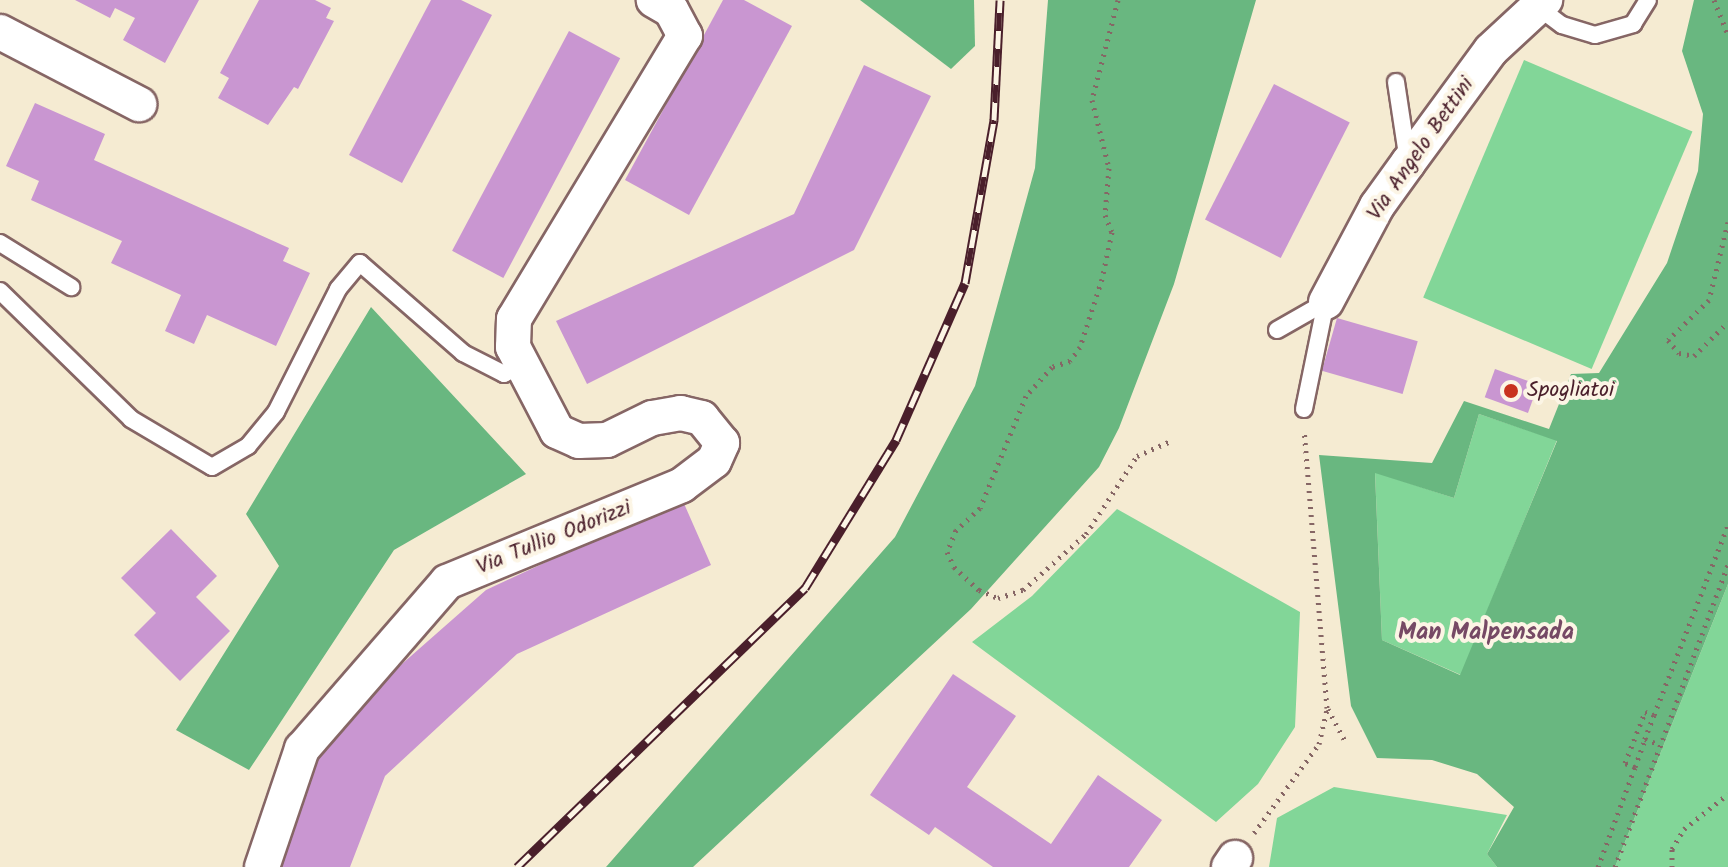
<!DOCTYPE html>
<html>
<head>
<meta charset="utf-8">
<style>
	body { margin:0 }
	#map { position:relative; width:1728px; height:867px; overflow:hidden; background:#f5ebd2; font-family:Kalam,sans-serif }
	div>[style] { position:absolute }
	.green>* { inset:0; background:#82d698; transform-origin:0 0 }
	.forest>* { inset:0; background:#69b780 }
	.building>* { inset:0; background:#c996d1; transform-origin:0 0 }
	.path>* { height:5px; margin-top:-2.5px; transform-origin:0; background:repeating-linear-gradient(90deg,#866665 0 2px,transparent 0 8px) }
	.roads { filter:drop-shadow(2px 0 #866665) drop-shadow(-2px 0 #866665) drop-shadow(0 2px #866665) drop-shadow(0 -2px #866665) }
	.lane>* { height:16px; margin:-8px; padding:0 8px; transform-origin:8px; border-radius:8px; background:#fff }
	.street>* { height:34px; margin:-17px; padding:0 17px; transform-origin:17px; border-radius:17px; background:#fff }
	.rail>* { height:9px; margin-top:-4.5px; transform-origin:0; background:repeating-linear-gradient(90deg,#fcf5e5 0 18px,#4a1f2b 0 36px); box-sizing:border-box; border-block:2px solid #4a1f2b }
	.dots>* { width:22px; height:22px; translate:-50% -50%; box-sizing:border-box; border:4px solid #fcf5e5; border-radius:50% }
	span { translate:-50% -50%; white-space:nowrap; text-align:center; line-height:1.15; -webkit-text-stroke:8px #fcf5e5; paint-order:stroke }
	.street-label { font-size:22px; color:#4a1f2b }
	.poi-label { font-size:22px; color:#4a1f2b }
	.left { translate:0 -50%; text-align:left }
	.neighbourhood-label { font-size:24px; color:#764965; font-weight:700 }
</style>
</head>
<body>
<div id="map">
	<div class="green">
		<div style="left:1524px;top:60px;width:183px;height:258px;rotate:23deg"></div>
		<div style="clip-path:polygon(1479px 414px,1557px 440px,1461px 675px,1382px 640px,1375px 472px,1454px 498px)"></div>
		<div style="clip-path:polygon(1117px 509px,1300px 612px,1295px 727px,1258px 784px,1216px 822px,972px 642px,1032px 596px)"></div>
		<div style="clip-path:polygon(1728px 584px,1728px 867px,1615px 867px)"></div>
		<div style="clip-path:polygon(1334px 787px,1507px 815px,1487px 854px,1497px 867px,1269px 867px,1277px 818px)"></div>
	</div>
	<div class="forest">
		<div style="clip-path:polygon(860px 0,974px 0,975px 46px,951px 69px)"></div>
		<div style="clip-path:polygon(1048px 0,1256px 0,1174px 284px,1119px 428px,1099px 467px,971px 609px,693px 867px,606px 867px,895px 537px,975px 386px,1035px 168px)"></div>
		<div style="clip-path:polygon(evenodd,1694px 0,1728px 0,1728px 584px,1615px 867px,1497px 867px,1487px 854px,1514px 807px,1477px 774px,1432px 760px,1377px 758px,1351px 706px,1319px 455px,1432px 463px,1464px 401px,1549px 429px,1571px 374px,1599px 373px,1667px 263px,1698px 171px,1703px 114px,1682px 51px,1694px 0,1479px 414px,1557px 441px,1460px 675px,1382px 640px,1375px 473px,1454px 498px,1479px 414px)"></div>
		<div style="clip-path:polygon(371px 307px,526px 474px,394px 550px,249px 770px,176px 730px,279px 566px,246px 514px)"></div>
	</div>
	<div class="building">
		<div style="clip-path:polygon(75px 0,199px 0,165px 63px,123px 40px,135px 18px,115px 8px,110px 18px)"></div>
		<div style="clip-path:polygon(259px 0,315px 0,331px 8px,326px 18px,334px 21px,298px 89px,294px 87px,268px 125px,218px 98px,229px 78px,220px 73px)"></div>
		<div style="clip-path:polygon(431px 0,461px 0,492px 15px,402px 183px,349px 155px)"></div>
		<div style="clip-path:polygon(723px 0,744px 0,792px 26px,689px 215px,625px 180px)"></div>
		<div style="left:569px;top:31px;width:58px;height:249px;rotate:28deg"></div>
		<div style="clip-path:polygon(864px 65px,931px 96px,854px 250px,587px 384px,556px 321px,794px 214px)"></div>
		<div style="left:1274px;top:84px;width:85px;height:152px;rotate:27deg"></div>
		<div style="clip-path:polygon(35px 103px,105px 134px,94px 160px,289px 248px,283px 261px,310px 273px,276px 346px,207px 315px,194px 344px,165px 331px,181px 295px,111px 263px,122px 241px,31px 200px,39px 181px,6px 166px)"></div>
		<div style="left:1337px;top:318px;width:84px;height:55px;rotate:16deg"></div>
		<div style="left:1495px;top:369px;width:46px;height:30px;rotate:20deg"></div>
		<div style="clip-path:polygon(682px 499px,711px 565px,517px 654px,385px 776px,350px 867px,274px 867px,318px 749px,336px 722px,486px 590px)"></div>
		<div style="clip-path:polygon(171px 529px,217px 576px,196px 597px,230px 631px,180px 681px,134px 635px,156px 613px,121px 578px)"></div>
		<div style="clip-path:polygon(953px 674px,1016px 716px,967px 787px,1051px 844px,1098px 775px,1162px 820px,1129px 867px,993px 867px,935px 827px,929px 835px,870px 795px)"></div>
	</div>
	<div class="path">
		<div style="left:1118px;top:0;width:103px;rotate:104.6deg"></div>
		<div style="left:1092px;top:100px;width:70px;rotate:76deg"></div>
		<div style="left:1109px;top:168px;width:47px;rotate:94.9deg"></div>
		<div style="left:1105px;top:215px;width:18px;rotate:68deg"></div>
		<div style="left:1112px;top:232px;width:48px;rotate:102deg"></div>
		<div style="left:1102px;top:279px;width:71px;rotate:107.9deg"></div>
		<div style="left:1080px;top:347px;width:17px;rotate:126deg"></div>
		<div style="left:1070px;top:361px;width:19px;rotate:162deg"></div>
		<div style="left:1052px;top:367px;width:39px;rotate:132deg"></div>
		<div style="left:1026px;top:396px;width:121px;rotate:112.3deg"></div>
		<div style="left:980px;top:508px;width:33px;rotate:137deg"></div>
		<div style="left:956px;top:530px;width:24px;rotate:112deg"></div>
		<div style="left:947px;top:552px;width:17px;rotate:65deg"></div>
		<div style="left:954px;top:567px;width:34px;rotate:43deg"></div>
		<div style="left:979px;top:590px;width:21px;rotate:23deg"></div>
		<div style="left:998px;top:598px;width:26px;rotate:-18deg"></div>
		<div style="left:1023px;top:590px;width:84px;rotate:-41.6deg"></div>
		<div style="left:1086px;top:534px;width:93px;rotate:-56.8deg"></div>
		<div style="left:1137px;top:456px;width:36px;rotate:-24deg"></div>
		<div style="left:1714px;top:0;width:37px;rotate:68deg"></div>
		<div style="left:1728px;top:222px;width:80px;rotate:103.7deg"></div>
		<div style="left:1709px;top:300px;width:57px;rotate:135.7deg"></div>
		<div style="left:1668px;top:340px;width:17px;rotate:50deg"></div>
		<div style="left:1679px;top:353px;width:15px;rotate:11deg"></div>
		<div style="left:1694px;top:356px;width:48px;rotate:-45deg"></div>
		<div style="left:1328px;top:709px;width:36px;rotate:62deg"></div>
		<div style="left:1654px;top:715px;width:26px;rotate:111deg"></div>
		<div style="left:1645px;top:739px;width:14px;rotate:21deg"></div>
		<div style="left:1635px;top:767px;width:30px;rotate:-70deg"></div>
		<div style="left:1254px;top:833px;width:110px;rotate:-53.9deg"></div>
		<div style="left:1319px;top:744px;width:37px;rotate:-77deg"></div>
		<div style="left:1327px;top:708px;width:279px;rotate:-94.7deg"></div>
		<div style="left:1598px;top:867px;width:107px;rotate:-69.7deg"></div>
		<div style="left:1635px;top:767px;width:11px;rotate:-158deg"></div>
		<div style="left:1625px;top:763px;width:55px;rotate:-68.6deg"></div>
		<div style="left:1645px;top:712px;width:9px;rotate:18deg"></div>
		<div style="left:1654px;top:715px;width:204px;rotate:-68.7deg"></div>
		<div style="left:1615px;top:867px;width:323px;rotate:-69.5deg"></div>
		<div style="left:1672px;top:867px;width:18px;rotate:-90deg"></div>
		<div style="left:1672px;top:849px;width:23px;rotate:-59deg"></div>
		<div style="left:1684px;top:829px;width:56px;rotate:-38.5deg"></div>
	</div>
	<div class="roads">
		<div class="lane">
			<div style="left:1538px;top:7px;width:30px;rotate:37deg"></div>
			<div style="left:1562px;top:25px;width:34px;rotate:17deg"></div>
			<div style="left:1595px;top:35px;width:40px;rotate:-16deg"></div>
			<div style="left:1633px;top:24px;width:28px;rotate:-58deg"></div>
			<div style="left:1396px;top:82px;width:80px;rotate:81.4deg"></div>
			<div style="left:0;top:243px;width:84px;rotate:31.8deg"></div>
			<div style="left:0;top:291px;width:183px;rotate:44.3deg"></div>
			<div style="left:131px;top:419px;width:94px;rotate:30.7deg"></div>
			<div style="left:212px;top:467px;width:42px;rotate:-30.3deg"></div>
			<div style="left:248px;top:446px;width:44px;rotate:-50.5deg"></div>
			<div style="left:276px;top:412px;width:138px;rotate:-63.2deg"></div>
			<div style="left:338px;top:289px;width:34px;rotate:-50deg"></div>
			<div style="left:360px;top:263px;width:137px;rotate:41.1deg"></div>
			<div style="left:463px;top:353px;width:46px;rotate:27.1deg"></div>
			<div style="left:504px;top:374px;width:20px;rotate:-30deg"></div>
			<div style="left:1277px;top:330px;width:56px;rotate:-29.7deg"></div>
			<div style="left:1304px;top:409px;width:109px;rotate:-78.4deg"></div>
		</div>
		<div class="street">
			<div style="left:0;top:32px;width:157px;rotate:27.4deg"></div>
			<div style="left:1326px;top:302px;width:109px;rotate:-62deg"></div>
			<div style="left:1377px;top:206px;width:53px;rotate:-54.2deg"></div>
			<div style="left:1408px;top:163px;width:140px;rotate:-53.7deg"></div>
			<div style="left:1491px;top:50px;width:74px;rotate:-42.8deg"></div>
			<div style="left:262px;top:867px;width:125px;rotate:-71.3deg"></div>
			<div style="left:302px;top:749px;width:221px;rotate:-49deg"></div>
			<div style="left:447px;top:582px;width:254px;rotate:-22.4deg"></div>
			<div style="left:682px;top:485px;width:40px;rotate:-37deg"></div>
			<div style="left:714px;top:461px;width:20px;rotate:-66deg"></div>
			<div style="left:722px;top:443px;width:32px;rotate:-129deg"></div>
			<div style="left:702px;top:418px;width:22px;rotate:-167deg"></div>
			<div style="left:681px;top:413px;width:29px;rotate:170deg"></div>
			<div style="left:652px;top:418px;width:50px;rotate:153.9deg"></div>
			<div style="left:607px;top:440px;width:28px;rotate:178deg"></div>
			<div style="left:579px;top:441px;width:24px;rotate:-156deg"></div>
			<div style="left:557px;top:431px;width:95px;rotate:-117.6deg"></div>
			<div style="left:513px;top:347px;width:28px;rotate:-88deg"></div>
			<div style="left:514px;top:319px;width:331px;rotate:-58.9deg"></div>
			<div style="left:685px;top:36px;width:30px;rotate:-118deg"></div>
			<div style="left:671px;top:10px;width:20px;rotate:-150deg"></div>
			<div style="left:1229px;top:867px;width:11px;rotate:-56deg"></div>
		</div>
	</div>
	<div class="rail">
		<div style="left:517px;top:867px;width:401px;rotate:-44.1deg"></div>
		<div style="left:805px;top:588px;width:174px;rotate:-58.4deg"></div>
		<div style="left:896px;top:440px;width:171px;rotate:-66.3deg"></div>
		<div style="left:965px;top:283px;width:166px;rotate:-79.9deg"></div>
		<div style="left:994px;top:120px;width:120px;rotate:-87.1deg"></div>
	</div>
	<div class="dots">
		<div style="left:1511px;top:391px;background:#c8321e"></div>
	</div>
	<div class="street-label">
		<span style="left:1421px;top:149px;rotate:-55deg">Via Angelo Bettini</span>
		<span style="left:554px;top:538px;rotate:-22deg">Via Tullio Odorizzi</span>
	</div>
	<div class="poi-label">
		<span class="left" style="left:1527px;top:391px">Spogliatoi</span>
	</div>
	<div class="neighbourhood-label">
		<span style="left:1486px;top:633px">Man Malpensada</span>
	</div>
</div>
</body>
</html>
